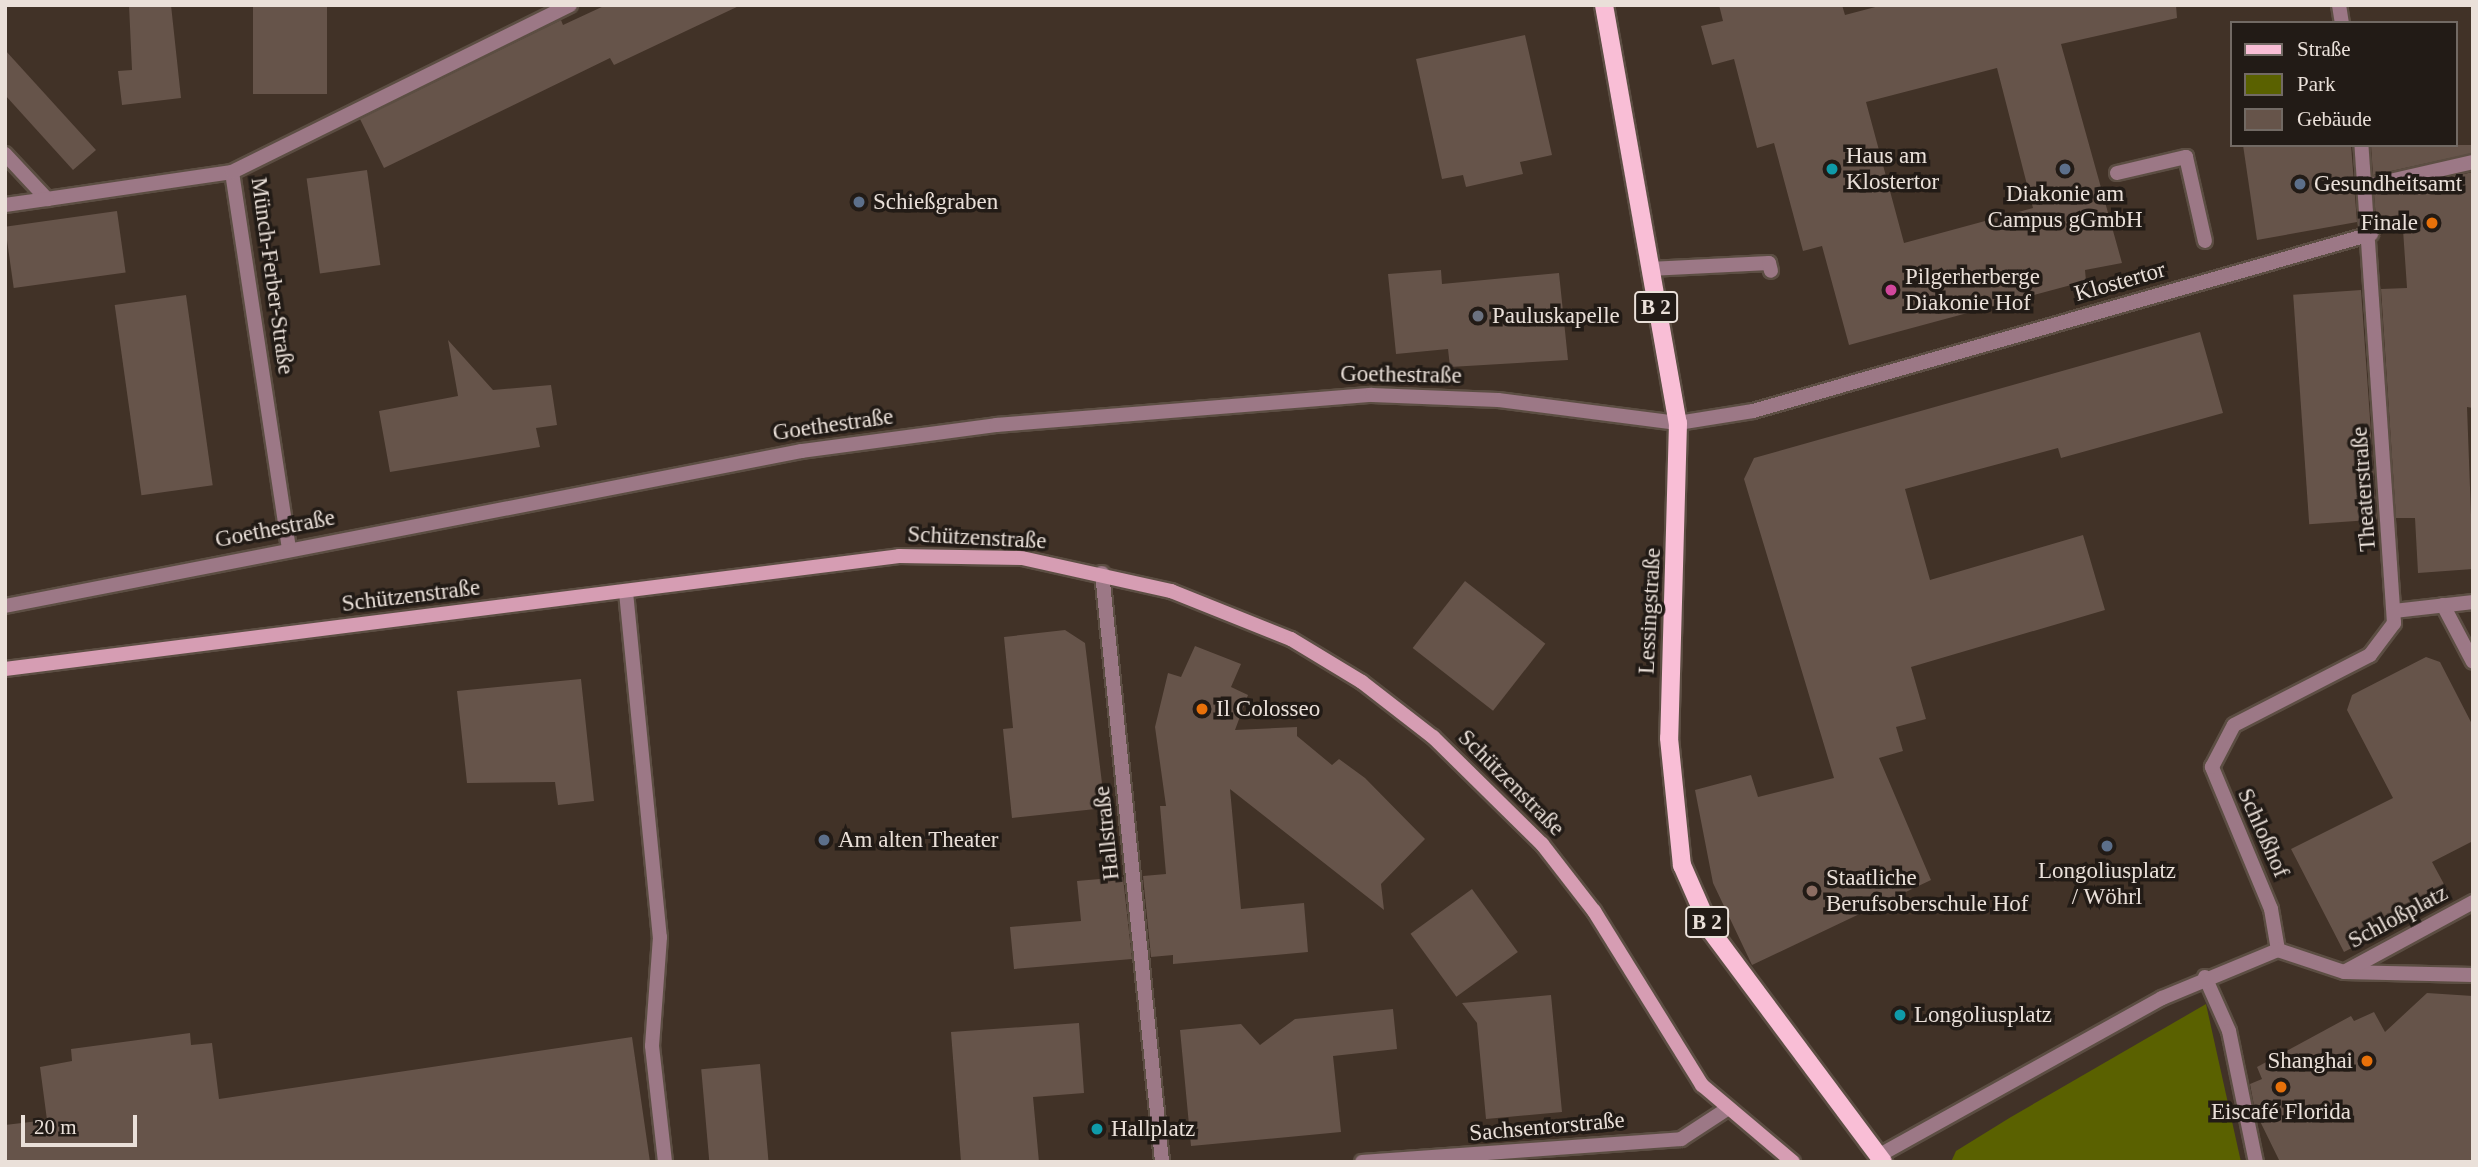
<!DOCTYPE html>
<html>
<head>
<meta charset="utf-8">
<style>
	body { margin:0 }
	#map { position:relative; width:2478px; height:1167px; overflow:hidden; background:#413227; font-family:Georgia,serif }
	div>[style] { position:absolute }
	.green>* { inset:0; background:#5a6100 }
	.building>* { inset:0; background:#66544a; transform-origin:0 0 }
	.roads { filter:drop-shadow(2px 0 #5c4e43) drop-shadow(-2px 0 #5c4e43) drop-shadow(0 2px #5c4e43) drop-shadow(0 -2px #5c4e43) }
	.lane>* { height:14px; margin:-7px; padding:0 7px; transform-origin:7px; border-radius:7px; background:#9c7886 }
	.street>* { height:14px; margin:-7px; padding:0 7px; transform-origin:7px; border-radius:7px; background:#9c7886 }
	.secondary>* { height:14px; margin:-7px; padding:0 7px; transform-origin:7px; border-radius:7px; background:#d69db3 }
	.primary>* { height:18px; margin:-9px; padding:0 9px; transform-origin:9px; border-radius:9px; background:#f9bed6 }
	.dots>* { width:19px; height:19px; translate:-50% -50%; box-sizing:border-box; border:4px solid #221b16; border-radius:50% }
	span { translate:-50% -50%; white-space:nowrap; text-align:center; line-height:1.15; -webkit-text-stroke:7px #221b16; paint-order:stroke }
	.shield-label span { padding:2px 5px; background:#221b16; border:2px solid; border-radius:5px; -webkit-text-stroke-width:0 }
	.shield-label { font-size:21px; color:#eae0d9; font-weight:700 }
	.poi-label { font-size:23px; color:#eae0d9 }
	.left { translate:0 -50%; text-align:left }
	.right { translate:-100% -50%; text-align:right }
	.street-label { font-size:23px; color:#eae0d9 }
	.frame { position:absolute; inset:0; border:7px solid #eae0d9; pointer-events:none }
	.legend { position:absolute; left:2230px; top:21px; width:228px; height:126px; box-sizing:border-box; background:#221b16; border:2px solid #726a64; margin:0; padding:9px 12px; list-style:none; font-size:21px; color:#eae0d9 }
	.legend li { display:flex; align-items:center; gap:14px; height:35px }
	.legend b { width:35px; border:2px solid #726a64 }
	.scale { position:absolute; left:21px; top:1115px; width:116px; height:32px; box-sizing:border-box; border:4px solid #eae0d9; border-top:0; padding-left:9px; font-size:21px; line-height:24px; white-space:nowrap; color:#eae0d9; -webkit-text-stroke:5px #221b16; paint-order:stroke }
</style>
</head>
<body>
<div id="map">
	<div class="green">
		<div style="clip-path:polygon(2206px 1004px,2241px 1162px,1951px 1162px,1956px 1151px,2011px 1117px)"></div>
	</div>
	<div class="building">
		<div style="clip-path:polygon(129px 5px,171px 5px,181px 98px,122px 105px,118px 71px,132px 70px)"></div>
		<div style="left:253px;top:5px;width:74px;height:89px"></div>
		<div style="clip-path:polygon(606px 5px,741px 5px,614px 65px,610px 58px,384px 168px,360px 119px,561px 20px,563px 25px)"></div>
		<div style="clip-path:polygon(evenodd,1719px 5px,1842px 5px,1845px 15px,1883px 5px,2176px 5px,2177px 18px,2061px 44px,2122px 263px,2085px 270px,2086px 281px,1849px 345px,1822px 246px,1803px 251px,1774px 143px,1757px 148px,1734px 59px,1712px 65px,1701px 26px,1723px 21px,1719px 5px,1997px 68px,2033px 208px,1904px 243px,1866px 102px,1997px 68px)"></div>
		<div style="clip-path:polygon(1525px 35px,1552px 155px,1520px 162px,1523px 174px,1466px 187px,1463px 175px,1442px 179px,1416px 59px)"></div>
		<div style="clip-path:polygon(5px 50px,96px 150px,73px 170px,5px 95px)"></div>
		<div style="clip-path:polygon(2243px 145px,2351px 145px,2357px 222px,2257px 240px)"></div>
		<div style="clip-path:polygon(2371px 145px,2473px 145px,2473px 153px,2373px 175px)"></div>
		<div style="left:367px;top:170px;width:96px;height:61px;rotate:82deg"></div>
		<div style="clip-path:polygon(2473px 172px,2473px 408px,2467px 407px,2473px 569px,2418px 573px,2415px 518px,2396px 518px,2381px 289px,2407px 288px,2402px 215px,2376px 219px,2374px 194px)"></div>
		<div style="left:117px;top:211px;width:62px;height:113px;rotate:82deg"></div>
		<div style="clip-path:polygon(1441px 270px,1442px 284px,1559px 273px,1568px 360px,1450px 367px,1448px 349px,1396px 354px,1388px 274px)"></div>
		<div style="left:2361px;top:290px;width:230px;height:68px;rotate:86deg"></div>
		<div style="left:186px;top:295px;width:192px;height:72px;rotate:82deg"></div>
		<div style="clip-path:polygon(2200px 332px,2223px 413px,2061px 458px,2058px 448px,1905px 489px,1930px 580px,2083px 535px,2105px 610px,1911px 667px,1926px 719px,1896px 727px,1903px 751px,1879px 758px,1931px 880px,1752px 965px,1713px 883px,1695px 790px,1751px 775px,1758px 797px,1834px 778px,1744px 479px,1754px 458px)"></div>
		<div style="clip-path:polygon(448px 340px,493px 390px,551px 385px,557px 425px,536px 428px,540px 447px,390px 472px,379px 411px,458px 396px)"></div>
		<div style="left:1465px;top:581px;width:102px;height:85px;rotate:38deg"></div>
		<div style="clip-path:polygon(1065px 630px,1085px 643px,1105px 808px,1012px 818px,1003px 729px,1013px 728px,1004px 637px)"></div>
		<div style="clip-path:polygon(1195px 646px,1241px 664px,1231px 687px,1248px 695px,1235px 730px,1297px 727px,1297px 736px,1332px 765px,1339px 759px,1365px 778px,1425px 839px,1381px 884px,1384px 910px,1230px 789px,1241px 909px,1304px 903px,1308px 952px,1173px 964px,1173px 955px,1151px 957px,1143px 876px,1166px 874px,1160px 806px,1166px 806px,1155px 727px,1168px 673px,1181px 677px)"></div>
		<div style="clip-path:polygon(2426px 657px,2440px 662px,2473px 726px,2473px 841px,2432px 862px,2451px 897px,2344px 952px,2291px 849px,2393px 798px,2347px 710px,2352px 695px)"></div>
		<div style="clip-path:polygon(581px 679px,594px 801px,558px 805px,555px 782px,467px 783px,457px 691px)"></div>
		<div style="clip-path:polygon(1123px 877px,1132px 959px,1014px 969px,1010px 927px,1081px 921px,1077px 881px)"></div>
		<div style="left:1472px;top:889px;width:78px;height:76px;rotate:54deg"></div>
		<div style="clip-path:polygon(2427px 993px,2473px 996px,2473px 1162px,2280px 1162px,2255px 1111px,2250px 1084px,2262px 1079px,2257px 1067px,2351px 1016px,2354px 1021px,2374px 1012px,2385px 1032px)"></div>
		<div style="clip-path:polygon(1551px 995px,1562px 1112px,1486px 1119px,1477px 1023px,1462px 1003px)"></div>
		<div style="clip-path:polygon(1393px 1009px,1397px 1049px,1333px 1056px,1341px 1132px,1191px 1146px,1180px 1030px,1241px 1024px,1260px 1045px,1295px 1019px)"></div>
		<div style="clip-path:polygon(1079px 1023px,1084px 1093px,1033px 1097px,1039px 1162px,961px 1162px,951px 1032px)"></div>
		<div style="clip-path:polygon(190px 1033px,191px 1045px,212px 1043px,219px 1099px,632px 1037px,650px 1162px,5px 1162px,5px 1125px,47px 1120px,40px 1067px,72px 1061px,71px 1049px)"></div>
		<div style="left:760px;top:1064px;width:98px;height:59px;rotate:85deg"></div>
	</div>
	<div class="roads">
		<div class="lane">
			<div style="left:5px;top:154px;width:62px;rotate:47deg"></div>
			<div style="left:47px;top:199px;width:187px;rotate:-8.3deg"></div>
			<div style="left:2117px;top:173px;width:71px;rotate:-13.1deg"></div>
			<div style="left:2186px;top:157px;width:86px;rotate:77.3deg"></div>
			<div style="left:1649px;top:269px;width:120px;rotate:-2.9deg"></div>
			<div style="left:1769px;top:263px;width:8px;rotate:76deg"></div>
			<div style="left:626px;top:592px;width:347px;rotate:84.4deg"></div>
			<div style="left:660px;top:937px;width:109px;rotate:94.2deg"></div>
			<div style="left:652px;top:1046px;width:117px;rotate:83.6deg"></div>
			<div style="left:2205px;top:977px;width:59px;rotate:66deg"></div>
			<div style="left:2229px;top:1031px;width:134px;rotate:78.4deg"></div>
		</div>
		<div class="street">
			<div style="left:2339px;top:5px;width:18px;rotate:81deg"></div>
			<div style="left:2368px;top:186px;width:108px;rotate:-12.9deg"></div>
			<div style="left:5px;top:205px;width:42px;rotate:-8.1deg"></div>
			<div style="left:289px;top:549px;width:381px;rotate:-98.6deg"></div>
			<div style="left:232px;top:172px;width:377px;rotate:-26.3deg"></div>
			<div style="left:1102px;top:573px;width:592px;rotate:84.18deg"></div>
			<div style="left:2443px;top:605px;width:64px;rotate:62.2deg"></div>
			<div style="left:5px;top:606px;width:812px;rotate:-11.01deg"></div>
			<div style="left:802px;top:451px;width:196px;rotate:-7.6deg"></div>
			<div style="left:996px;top:425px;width:377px;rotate:-4.6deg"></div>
			<div style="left:1372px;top:395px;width:126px;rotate:2.3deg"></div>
			<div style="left:1498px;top:400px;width:181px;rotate:7.3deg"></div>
			<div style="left:1678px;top:423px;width:76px;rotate:-9.1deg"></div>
			<div style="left:1753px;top:411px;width:643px;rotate:-15.98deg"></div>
			<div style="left:2394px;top:611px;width:80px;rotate:-6.5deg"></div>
			<div style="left:2278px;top:950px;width:42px;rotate:-99.7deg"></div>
			<div style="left:2271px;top:909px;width:154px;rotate:-112.6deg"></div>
			<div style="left:2212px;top:767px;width:47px;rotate:-62.4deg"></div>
			<div style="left:2234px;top:725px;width:153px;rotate:-27.2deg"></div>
			<div style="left:2370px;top:655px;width:40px;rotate:-53deg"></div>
			<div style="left:2394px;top:623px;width:479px;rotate:-93.9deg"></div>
			<div style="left:2278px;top:950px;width:70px;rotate:18.4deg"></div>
			<div style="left:2344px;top:972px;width:129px;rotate:1.3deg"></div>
			<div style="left:2346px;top:971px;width:145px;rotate:-28.5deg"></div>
			<div style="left:1878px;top:1156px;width:325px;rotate:-29.1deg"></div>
			<div style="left:2162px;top:998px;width:126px;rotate:-22.5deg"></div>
			<div style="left:1362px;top:1162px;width:320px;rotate:-4.1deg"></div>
			<div style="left:1681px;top:1139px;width:55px;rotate:-33.1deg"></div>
		</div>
		<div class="secondary">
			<div style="left:5px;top:669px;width:901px;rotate:-7.2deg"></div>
			<div style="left:899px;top:556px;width:123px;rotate:0.9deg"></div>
			<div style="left:1022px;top:558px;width:153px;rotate:12.5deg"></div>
			<div style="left:1171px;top:591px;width:129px;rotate:21.8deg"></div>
			<div style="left:1291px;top:639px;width:83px;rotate:31.2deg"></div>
			<div style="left:1362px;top:682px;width:90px;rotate:37.8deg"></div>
			<div style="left:1433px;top:737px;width:153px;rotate:44.5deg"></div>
			<div style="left:1542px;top:844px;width:85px;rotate:52.2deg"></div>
			<div style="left:1594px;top:911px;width:205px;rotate:58.2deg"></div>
			<div style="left:1702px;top:1085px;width:119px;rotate:40.2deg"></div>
		</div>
		<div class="primary">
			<div style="left:1604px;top:5px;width:424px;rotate:80deg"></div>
			<div style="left:1678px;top:423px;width:315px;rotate:91.6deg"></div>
			<div style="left:1669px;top:738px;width:128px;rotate:84.2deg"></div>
			<div style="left:1682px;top:865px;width:72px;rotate:66.3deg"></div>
			<div style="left:1711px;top:931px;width:288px;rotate:53.3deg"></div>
		</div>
	</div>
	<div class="dots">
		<div style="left:1832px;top:169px;background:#0f9aa8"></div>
		<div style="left:2065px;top:169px;background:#5c6f8a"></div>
		<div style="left:2300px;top:184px;background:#5c6f8a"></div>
		<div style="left:859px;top:202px;background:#5c6f8a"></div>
		<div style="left:2432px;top:223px;background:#e8710a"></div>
		<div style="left:1891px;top:290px;background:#d1479c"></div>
		<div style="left:1478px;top:316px;background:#6b7280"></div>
		<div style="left:1202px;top:709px;background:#e8710a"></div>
		<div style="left:824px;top:840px;background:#5c6f8a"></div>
		<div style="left:2107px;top:846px;background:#5c6f8a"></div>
		<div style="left:1812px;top:891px;background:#8d6e63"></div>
		<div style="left:1900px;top:1015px;background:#0f9aa8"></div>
		<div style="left:2367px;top:1061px;background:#e8710a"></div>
		<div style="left:2281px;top:1087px;background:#e8710a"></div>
		<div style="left:1097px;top:1129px;background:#0f9aa8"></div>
	</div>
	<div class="shield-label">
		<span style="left:1656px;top:307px">B 2</span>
		<span style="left:1707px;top:922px">B 2</span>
	</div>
	<div class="poi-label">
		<span class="left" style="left:1846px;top:169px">Haus am<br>Klostertor</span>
		<span class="left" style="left:2314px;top:184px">Gesundheitsamt</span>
		<span style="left:2065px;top:207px">Diakonie am<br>Campus gGmbH</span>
		<span class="left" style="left:873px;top:202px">Schießgraben</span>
		<span class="right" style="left:2418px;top:223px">Finale</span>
		<span class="left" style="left:1905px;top:290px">Pilgerherberge<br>Diakonie Hof</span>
		<span class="left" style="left:1492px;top:316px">Pauluskapelle</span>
		<span class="left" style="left:1216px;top:709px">Il Colosseo</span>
		<span class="left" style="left:838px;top:840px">Am alten Theater</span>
		<span style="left:2107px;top:884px">Longoliusplatz<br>/ Wöhrl</span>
		<span class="left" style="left:1826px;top:891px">Staatliche<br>Berufsoberschule Hof</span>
		<span class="left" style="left:1914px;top:1015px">Longoliusplatz</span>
		<span class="right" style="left:2353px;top:1061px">Shanghai</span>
		<span style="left:2281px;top:1112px">Eiscafé Florida</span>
		<span class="left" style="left:1111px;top:1129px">Hallplatz</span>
	</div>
	<div class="street-label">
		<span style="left:272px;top:276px;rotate:82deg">Münch-Ferber-Straße</span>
		<span style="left:2120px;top:282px;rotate:-16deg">Klostertor</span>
		<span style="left:1401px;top:375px;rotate:1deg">Goethestraße</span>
		<span style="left:833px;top:425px;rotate:-8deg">Goethestraße</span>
		<span style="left:2364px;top:489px;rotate:-94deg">Theaterstraße</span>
		<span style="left:275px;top:529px;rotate:-11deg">Goethestraße</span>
		<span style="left:977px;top:538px;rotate:3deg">Schützenstraße</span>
		<span style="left:411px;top:596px;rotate:-7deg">Schützenstraße</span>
		<span style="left:1650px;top:611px;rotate:-87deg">Lessingstraße</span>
		<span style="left:1511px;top:783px;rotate:45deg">Schützenstraße</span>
		<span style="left:1107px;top:833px;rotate:-96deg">Hallstraße</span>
		<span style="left:2263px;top:833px;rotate:66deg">Schloßhof</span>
		<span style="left:2398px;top:917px;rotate:-28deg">Schloßplatz</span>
		<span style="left:1547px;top:1127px;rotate:-5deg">Sachsentorstraße</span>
	</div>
	<div class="frame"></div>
	<ul class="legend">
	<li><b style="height:9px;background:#f9bed6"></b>Straße</li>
	<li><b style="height:19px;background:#5a6100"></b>Park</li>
	<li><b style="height:19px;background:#66544a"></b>Gebäude</li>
	</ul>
	<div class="scale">20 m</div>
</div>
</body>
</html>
